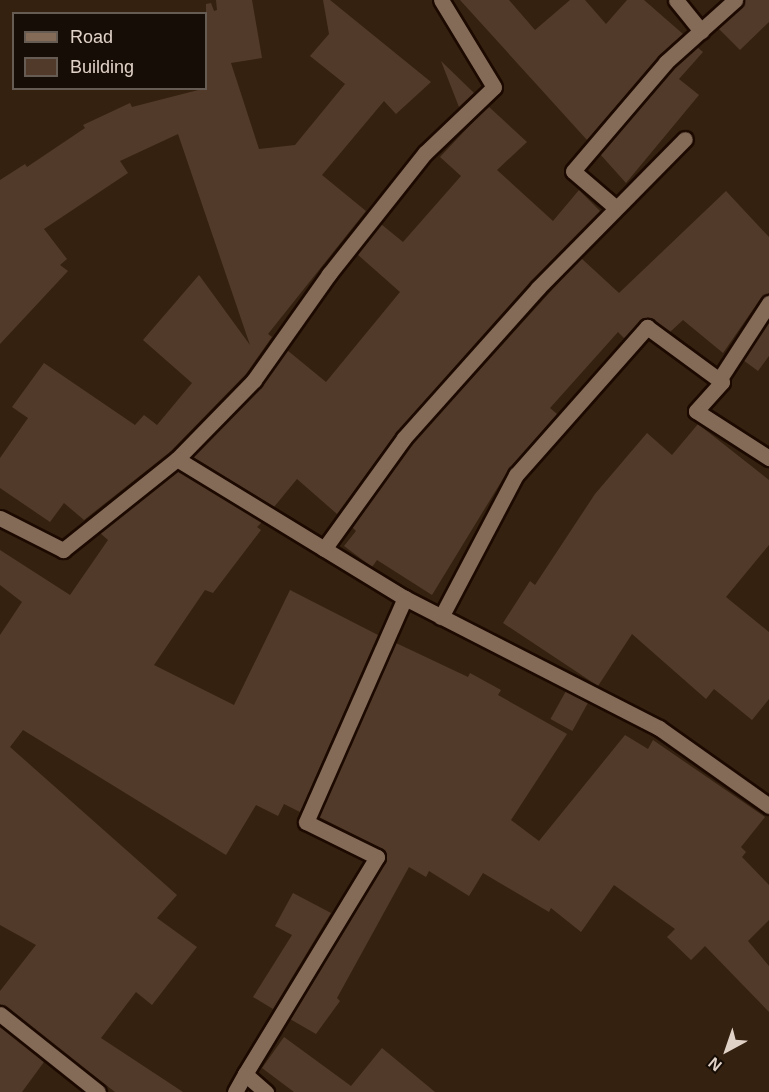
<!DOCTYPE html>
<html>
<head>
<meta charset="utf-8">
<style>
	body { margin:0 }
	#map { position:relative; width:769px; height:1092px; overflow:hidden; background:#352110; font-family:Arial,sans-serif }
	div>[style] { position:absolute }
	.building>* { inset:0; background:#513a29; transform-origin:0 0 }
	.roads { filter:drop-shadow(2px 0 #1c0900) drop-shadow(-2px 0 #1c0900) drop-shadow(0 2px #1c0900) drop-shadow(0 -2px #1c0900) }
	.minor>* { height:15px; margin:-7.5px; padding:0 7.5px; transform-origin:7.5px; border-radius:7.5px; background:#846b58 }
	span { translate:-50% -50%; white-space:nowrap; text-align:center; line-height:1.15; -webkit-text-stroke:4.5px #160d06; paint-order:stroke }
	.legend { position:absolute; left:12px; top:12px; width:195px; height:78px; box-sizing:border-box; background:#160d06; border:2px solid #675c54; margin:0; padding:8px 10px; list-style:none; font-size:18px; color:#e1d2c8 }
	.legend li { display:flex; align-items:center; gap:12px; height:30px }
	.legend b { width:30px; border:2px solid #675c54 }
	.north { position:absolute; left:697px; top:1020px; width:60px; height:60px; -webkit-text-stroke:4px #160d06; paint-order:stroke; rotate:220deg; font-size:16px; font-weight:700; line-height:24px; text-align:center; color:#e1d2c8 }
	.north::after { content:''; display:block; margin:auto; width:21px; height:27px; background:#e1d2c8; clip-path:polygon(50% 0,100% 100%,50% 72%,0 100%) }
</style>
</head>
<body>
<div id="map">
	<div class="building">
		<div style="clip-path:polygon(216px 0,252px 0,262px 58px,231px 63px,259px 149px,295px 145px,345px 84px,310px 56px,329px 34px,323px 0,330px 0,431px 82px,396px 114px,384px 101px,322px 175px,366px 211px,268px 334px,272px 337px,246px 374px,170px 452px,84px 520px,64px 503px,50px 522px,0 488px,0 458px,28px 418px,12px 407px,44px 363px,135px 425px,144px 415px,157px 425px,192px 383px,143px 340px,199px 275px,250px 345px,178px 134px,120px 161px,128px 173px,44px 229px,67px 259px,60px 265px,68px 271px,0 344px,0 180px,25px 164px,27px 167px,85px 128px,83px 125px,130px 103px,132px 107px,206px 88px,206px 4px,211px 3px,214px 11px,217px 10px)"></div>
		<div style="clip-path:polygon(460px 0,509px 0,535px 30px,570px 0,585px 0,606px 24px,627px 0,644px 0,683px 34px,659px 56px,587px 140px)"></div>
		<div style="clip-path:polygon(745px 0,769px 0,769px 22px,740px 50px,718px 28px)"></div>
		<div style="clip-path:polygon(697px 47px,703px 52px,679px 79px,699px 95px,626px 183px,600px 154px,673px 69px)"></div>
		<div style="clip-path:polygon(441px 61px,474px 93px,459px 107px)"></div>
		<div style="clip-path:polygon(488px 106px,527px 142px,497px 170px,553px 221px,579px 190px,600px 211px,531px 281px,397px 432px,337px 514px,297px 479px,274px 507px,193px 457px,261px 387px,287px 350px,326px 382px,400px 292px,357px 254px,381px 224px,403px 242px,461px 176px,440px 157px)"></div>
		<div style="clip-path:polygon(726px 191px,769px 237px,769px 293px,761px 298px,723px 353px,683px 320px,670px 332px,648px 317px,624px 338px,618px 332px,550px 408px,557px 414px,509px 469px,432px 595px,377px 560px,372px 567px,344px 546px,356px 531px,352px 527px,412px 444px,581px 258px,619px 293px)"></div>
		<div style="clip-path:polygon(769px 321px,769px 356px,758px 371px,743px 360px)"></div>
		<div style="clip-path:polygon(698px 424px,769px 480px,769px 545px,726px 597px,769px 632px,769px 699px,752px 720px,714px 689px,706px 699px,632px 634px,598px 686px,503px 623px,530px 581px,535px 585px,595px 494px,647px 433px,672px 455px)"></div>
		<div style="clip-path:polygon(178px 471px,262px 522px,257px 527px,261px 530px,213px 593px,205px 590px,154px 665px,234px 705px,290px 590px,378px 635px,300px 812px,284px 804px,278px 816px,256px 805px,226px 855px,23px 730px,10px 747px,177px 895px,157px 918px,197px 947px,152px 1005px,136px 992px,101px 1038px,183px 1092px,115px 1092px,0 1004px,0 991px,36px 945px,0 925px,0 635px,22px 602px,0 585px,0 550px,70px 595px,108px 540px,100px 533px)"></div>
		<div style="clip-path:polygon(396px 643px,468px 677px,470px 673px,501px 690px,498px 695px,567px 734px,511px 820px,539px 841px,625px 735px,648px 749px,653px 740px,765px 817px,741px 847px,746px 852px,742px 857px,769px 885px,769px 920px,748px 941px,769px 966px,769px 1012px,705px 946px,691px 960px,667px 937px,675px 929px,614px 885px,581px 932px,551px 908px,549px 912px,483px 873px,469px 896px,429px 871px,426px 877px,409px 867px,337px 998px,340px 1001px,316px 1034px,290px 1019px,386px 861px,381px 848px,319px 817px)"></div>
		<div style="left:566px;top:691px;width:25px;height:32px;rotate:29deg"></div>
		<div style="clip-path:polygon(293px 893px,331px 913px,273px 1009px,253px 997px,292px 935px,275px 926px)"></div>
		<div style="clip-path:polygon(0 1026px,44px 1062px,22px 1092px,0 1092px)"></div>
		<div style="clip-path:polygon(284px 1037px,351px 1086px,382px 1048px,435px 1092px,294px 1092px,262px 1068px)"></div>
	</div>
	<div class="roads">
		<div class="minor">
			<div style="left:676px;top:0;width:40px;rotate:51deg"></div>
			<div style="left:615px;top:207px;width:55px;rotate:-139.4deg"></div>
			<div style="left:573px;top:171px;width:143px;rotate:-49.5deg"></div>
			<div style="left:666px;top:62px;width:93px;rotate:-41.9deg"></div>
			<div style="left:719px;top:380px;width:92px;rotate:-57deg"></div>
			<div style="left:177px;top:459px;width:110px;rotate:-45.7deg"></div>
			<div style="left:254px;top:380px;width:130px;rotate:-54.7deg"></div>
			<div style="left:329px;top:274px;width:154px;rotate:-51.6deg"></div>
			<div style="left:425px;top:153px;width:95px;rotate:-43.7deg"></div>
			<div style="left:494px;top:87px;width:102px;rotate:-121.3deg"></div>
			<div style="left:0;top:518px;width:71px;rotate:26.9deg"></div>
			<div style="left:63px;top:550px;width:146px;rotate:-38.6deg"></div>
			<div style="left:177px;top:459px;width:267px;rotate:31.4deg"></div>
			<div style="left:405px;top:598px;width:285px;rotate:27.1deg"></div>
			<div style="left:659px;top:728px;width:135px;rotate:35.3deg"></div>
			<div style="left:324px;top:549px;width:137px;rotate:-54.2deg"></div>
			<div style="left:404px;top:438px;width:201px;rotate:-48.2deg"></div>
			<div style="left:538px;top:288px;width:209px;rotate:-45.4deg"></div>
			<div style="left:441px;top:617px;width:161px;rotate:-62.2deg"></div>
			<div style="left:516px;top:475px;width:198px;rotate:-48.5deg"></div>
			<div style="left:647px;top:327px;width:93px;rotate:36.3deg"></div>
			<div style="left:722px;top:382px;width:39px;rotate:132deg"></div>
			<div style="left:696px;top:411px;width:87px;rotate:32.8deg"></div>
			<div style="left:0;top:1014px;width:125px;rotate:38.5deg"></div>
			<div style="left:245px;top:1074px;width:254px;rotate:-58.7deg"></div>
			<div style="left:377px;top:857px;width:79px;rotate:-153.8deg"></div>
			<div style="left:306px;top:822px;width:245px;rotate:-66.2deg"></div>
			<div style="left:235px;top:1092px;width:21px;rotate:-61deg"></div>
			<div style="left:245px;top:1074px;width:28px;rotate:41deg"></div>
		</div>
	</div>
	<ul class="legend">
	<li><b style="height:8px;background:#846b58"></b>Road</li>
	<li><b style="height:16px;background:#513a29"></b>Building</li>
	</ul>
	<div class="north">N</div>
</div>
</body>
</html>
